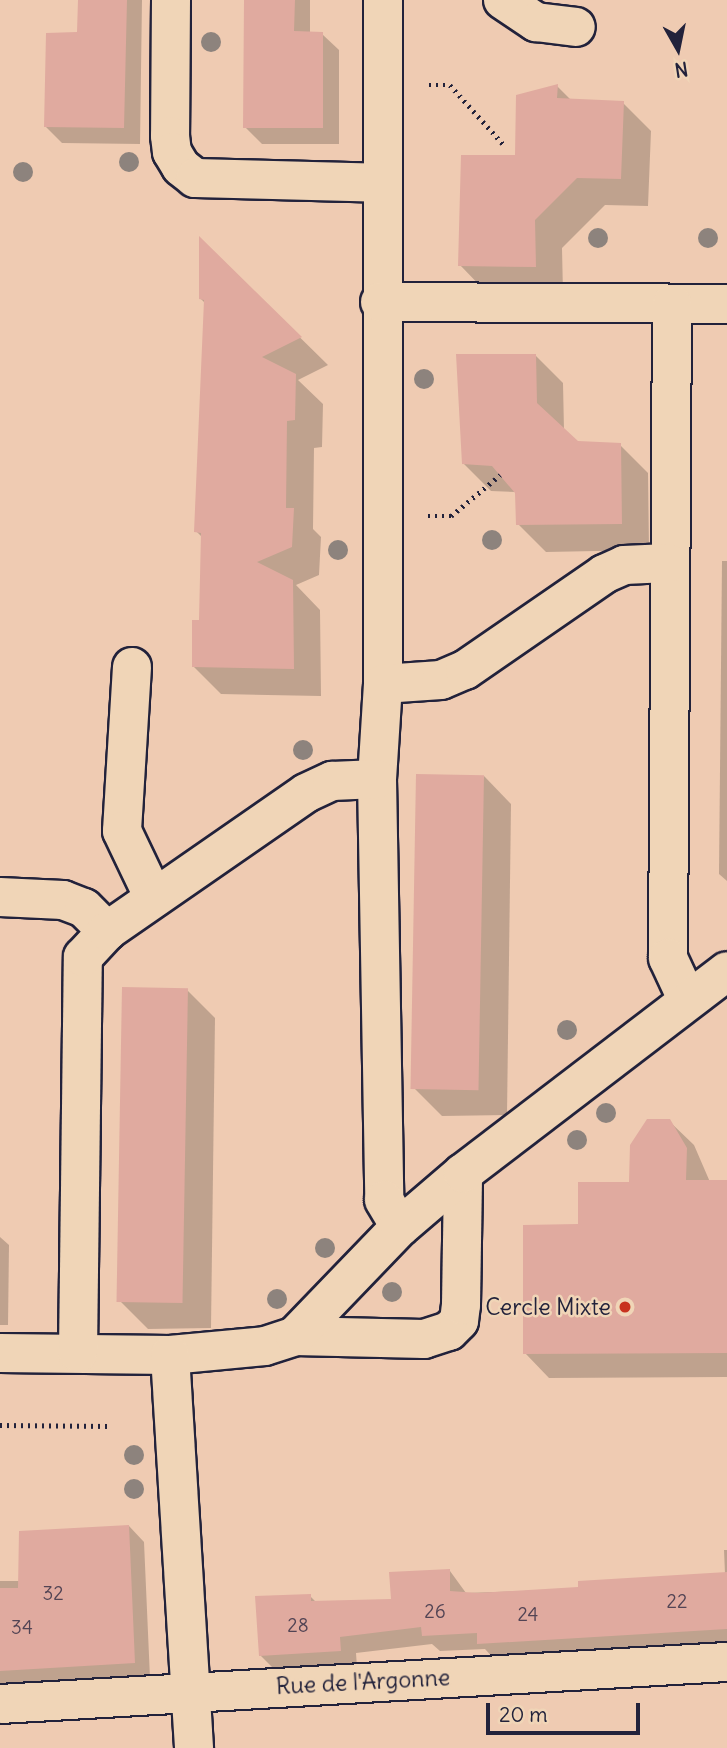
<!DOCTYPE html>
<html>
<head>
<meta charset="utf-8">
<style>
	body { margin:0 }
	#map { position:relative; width:727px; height:1748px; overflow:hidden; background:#efcbb2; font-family:Delius,sans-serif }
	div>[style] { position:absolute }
	.shadow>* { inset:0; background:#0003 }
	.building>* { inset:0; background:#e0aa9f; transform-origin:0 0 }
	.path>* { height:4.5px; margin-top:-2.25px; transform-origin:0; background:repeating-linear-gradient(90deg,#22223b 0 2px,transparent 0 7px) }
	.roads { filter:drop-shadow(2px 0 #22223b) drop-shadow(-2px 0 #22223b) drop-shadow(0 2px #22223b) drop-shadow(0 -2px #22223b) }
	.minor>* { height:38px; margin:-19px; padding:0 19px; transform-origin:19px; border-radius:19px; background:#f0d5b7 }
	.trees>* { width:20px; height:20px; margin:-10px; border-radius:50%; background:#8d837d }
	.dots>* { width:19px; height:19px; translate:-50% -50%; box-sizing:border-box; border:4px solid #f0d5b7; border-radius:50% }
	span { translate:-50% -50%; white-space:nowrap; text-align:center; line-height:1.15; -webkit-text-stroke:5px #f0d5b7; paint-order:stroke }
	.number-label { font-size:19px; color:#524454 }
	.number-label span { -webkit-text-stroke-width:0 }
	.poi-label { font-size:23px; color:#22223b }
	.right { translate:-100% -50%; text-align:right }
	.street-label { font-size:23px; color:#22223b }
	.north { position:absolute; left:643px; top:14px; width:70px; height:70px; -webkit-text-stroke:5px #f0d5b7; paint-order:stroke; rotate:171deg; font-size:19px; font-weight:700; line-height:28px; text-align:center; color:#22223b }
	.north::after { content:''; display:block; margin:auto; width:24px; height:32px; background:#22223b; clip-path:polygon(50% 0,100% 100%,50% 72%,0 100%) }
	.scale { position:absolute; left:486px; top:1703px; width:154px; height:32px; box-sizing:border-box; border:4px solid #22223b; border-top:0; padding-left:9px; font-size:21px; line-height:24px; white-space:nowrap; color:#22223b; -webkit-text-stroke:5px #f0d5b7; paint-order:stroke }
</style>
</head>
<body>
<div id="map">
	<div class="shadow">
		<div style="clip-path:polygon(80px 0,142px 0,140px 144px,62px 143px,46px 127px,79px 34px)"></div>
		<div style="clip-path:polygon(245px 0,310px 0,310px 34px,322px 34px,339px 50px,339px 144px,262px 144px,245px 127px)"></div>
		<div style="clip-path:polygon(557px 86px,571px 100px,623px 103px,651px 131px,648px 206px,605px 205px,562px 248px,563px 293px,487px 293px,460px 265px)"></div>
		<div style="clip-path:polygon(201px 240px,328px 365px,298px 380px,323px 404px,322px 447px,314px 448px,313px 529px,321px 537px,319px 575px,296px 585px,320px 610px,321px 696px,221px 694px,193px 666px,201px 622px,203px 538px,196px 531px,206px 304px,200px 298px)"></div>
		<div style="clip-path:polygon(536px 356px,563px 383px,564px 430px,577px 442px,620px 445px,648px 473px,649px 550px,546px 552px,518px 524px,517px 492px,491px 491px,463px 463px)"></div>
		<div style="clip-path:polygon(722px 561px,727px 561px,727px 881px,719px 874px)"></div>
		<div style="clip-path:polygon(484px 776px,511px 804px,507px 1115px,442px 1116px,414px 1088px)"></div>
		<div style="clip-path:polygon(187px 990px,215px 1018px,211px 1328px,148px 1329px,120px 1301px)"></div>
		<div style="clip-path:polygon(669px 1121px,694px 1145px,710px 1182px,727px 1182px,727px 1377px,549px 1378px,525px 1353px,580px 1226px,631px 1183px)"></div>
		<div style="clip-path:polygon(0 1237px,9px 1245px,8px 1325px,0 1325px)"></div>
		<div style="clip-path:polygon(129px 1526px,144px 1542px,150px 1678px,0 1686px,0 1581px,20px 1581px)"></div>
		<div style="clip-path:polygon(724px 1550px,727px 1550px,727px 1646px,495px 1660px,485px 1649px,440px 1651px,432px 1644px,356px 1653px,357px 1667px,277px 1672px,260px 1655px,310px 1596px,317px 1603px,393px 1601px,450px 1571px,466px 1593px,580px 1589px,725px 1574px)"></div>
	</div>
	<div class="building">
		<div style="clip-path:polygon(78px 0,127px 0,124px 128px,44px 127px,46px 33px,77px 32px)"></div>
		<div style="clip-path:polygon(244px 0,295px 0,294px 31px,323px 32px,323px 128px,243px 128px)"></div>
		<div style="clip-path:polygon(558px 84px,557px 98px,624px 101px,621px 179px,577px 178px,535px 220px,536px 267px,458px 266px,461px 155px,515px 155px,516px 95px)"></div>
		<div style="clip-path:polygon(199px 236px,302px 337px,262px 357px,296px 374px,295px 420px,287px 421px,286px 508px,294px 508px,292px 547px,257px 562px,293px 580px,294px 669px,192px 667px,192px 620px,199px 620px,201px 533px,194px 532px,204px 300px,199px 299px)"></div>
		<div style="clip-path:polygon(456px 354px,536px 354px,537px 403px,578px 441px,621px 443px,622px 524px,516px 525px,515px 493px,492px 466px,462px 464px)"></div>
		<div style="left:416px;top:774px;width:68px;height:315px;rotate:1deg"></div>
		<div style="left:122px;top:987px;width:66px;height:315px;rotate:1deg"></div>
		<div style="clip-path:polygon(647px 1119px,670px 1119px,687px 1148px,686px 1180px,727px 1180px,727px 1353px,523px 1354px,523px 1225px,578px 1224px,578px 1182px,629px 1182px,630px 1145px)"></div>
		<div style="clip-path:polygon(129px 1525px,135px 1663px,0 1671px,0 1588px,18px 1588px,19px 1531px)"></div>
		<div style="clip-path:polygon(450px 1569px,450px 1591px,478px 1593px,578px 1587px,578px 1581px,727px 1572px,727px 1629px,477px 1644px,477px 1633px,422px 1636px,421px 1627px,340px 1637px,341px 1651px,259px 1656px,255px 1596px,311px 1594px,311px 1601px,391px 1599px,389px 1572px)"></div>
	</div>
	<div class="path">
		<div style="left:429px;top:85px;width:21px"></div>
		<div style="left:450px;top:85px;width:81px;rotate:48deg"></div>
		<div style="left:428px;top:516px;width:23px"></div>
		<div style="left:451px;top:516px;width:64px;rotate:-39.9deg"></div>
		<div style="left:0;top:1425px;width:109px;rotate:0.5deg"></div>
	</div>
	<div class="roads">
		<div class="minor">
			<div style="left:171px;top:0;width:136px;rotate:90.4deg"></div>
			<div style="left:170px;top:136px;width:16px;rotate:83deg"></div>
			<div style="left:172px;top:152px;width:17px;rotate:59deg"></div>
			<div style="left:181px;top:167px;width:18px;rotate:38deg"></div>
			<div style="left:195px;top:178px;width:185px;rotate:1.5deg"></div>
			<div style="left:383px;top:0;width:684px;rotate:90deg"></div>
			<div style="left:383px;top:684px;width:95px;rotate:93.6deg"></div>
			<div style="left:377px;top:779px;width:421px;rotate:89deg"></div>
			<div style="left:384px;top:1200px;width:31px;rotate:59deg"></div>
			<div style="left:503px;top:0;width:40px;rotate:34deg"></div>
			<div style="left:536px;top:22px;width:40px;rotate:7.1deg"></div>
			<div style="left:380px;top:302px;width:347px;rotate:0.3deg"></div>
			<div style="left:672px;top:304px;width:654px;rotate:90.35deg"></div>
			<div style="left:668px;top:958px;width:45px;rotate:65.1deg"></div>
			<div style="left:132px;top:667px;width:164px;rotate:93.5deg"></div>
			<div style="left:122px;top:831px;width:74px;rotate:64.5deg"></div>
			<div style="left:383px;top:684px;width:58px;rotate:-3.9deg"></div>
			<div style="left:441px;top:680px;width:26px;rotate:-23deg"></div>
			<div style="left:465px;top:670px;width:169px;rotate:-34.6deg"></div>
			<div style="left:604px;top:574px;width:22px;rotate:-24deg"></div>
			<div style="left:624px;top:565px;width:44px;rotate:-2.6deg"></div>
			<div style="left:0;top:897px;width:63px;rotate:2.7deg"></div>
			<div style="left:63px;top:900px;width:22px;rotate:21deg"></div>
			<div style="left:84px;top:908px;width:33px;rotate:45deg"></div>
			<div style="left:295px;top:1336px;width:129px;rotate:1.3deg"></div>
			<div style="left:424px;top:1339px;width:26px;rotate:-18deg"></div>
			<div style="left:449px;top:1331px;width:14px;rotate:-45deg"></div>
			<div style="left:459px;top:1321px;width:16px;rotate:-83deg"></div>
			<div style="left:461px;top:1305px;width:132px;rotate:-89.1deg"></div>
			<div style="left:0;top:1353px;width:170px;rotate:0.7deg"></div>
			<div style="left:170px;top:1355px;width:95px;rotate:-5.4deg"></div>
			<div style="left:265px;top:1346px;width:32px;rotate:-18deg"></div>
			<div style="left:295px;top:1336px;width:151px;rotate:-46.1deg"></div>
			<div style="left:400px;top:1227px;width:83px;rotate:-40.6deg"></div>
			<div style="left:463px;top:1173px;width:332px;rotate:-37.4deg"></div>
			<div style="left:78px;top:1353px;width:396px;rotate:-89.3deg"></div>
			<div style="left:83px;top:957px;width:35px;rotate:-47deg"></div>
			<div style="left:107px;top:931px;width:242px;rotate:-34.7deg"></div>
			<div style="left:306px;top:793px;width:29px;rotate:-25deg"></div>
			<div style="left:332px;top:781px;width:45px;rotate:-2.5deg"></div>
			<div style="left:170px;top:1355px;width:394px;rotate:86.5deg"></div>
			<div style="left:0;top:1704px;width:728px;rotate:-3.31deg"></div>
		</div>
	</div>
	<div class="trees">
		<div style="left:211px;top:42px"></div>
		<div style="left:129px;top:162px"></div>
		<div style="left:23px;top:172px"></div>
		<div style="left:598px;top:238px"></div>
		<div style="left:708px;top:238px"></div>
		<div style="left:424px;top:379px"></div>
		<div style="left:492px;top:540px"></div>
		<div style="left:338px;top:550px"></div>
		<div style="left:303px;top:750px"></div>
		<div style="left:567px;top:1030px"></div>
		<div style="left:606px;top:1113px"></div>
		<div style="left:577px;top:1140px"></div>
		<div style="left:325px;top:1248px"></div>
		<div style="left:392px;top:1292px"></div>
		<div style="left:277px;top:1299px"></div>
		<div style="left:134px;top:1455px"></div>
		<div style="left:134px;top:1489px"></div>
	</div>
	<div class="dots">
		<div style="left:625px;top:1307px;background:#c8321e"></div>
	</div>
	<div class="number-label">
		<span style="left:53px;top:1594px">32</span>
		<span style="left:677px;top:1602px">22</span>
		<span style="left:435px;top:1612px">26</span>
		<span style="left:528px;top:1615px">24</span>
		<span style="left:298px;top:1626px">28</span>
		<span style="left:22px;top:1628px">34</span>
	</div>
	<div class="poi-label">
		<span class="right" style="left:611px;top:1307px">Cercle Mixte</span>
	</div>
	<div class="street-label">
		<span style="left:363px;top:1682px;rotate:-3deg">Rue de l'Argonne</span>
	</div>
	<div class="north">N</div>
	<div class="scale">20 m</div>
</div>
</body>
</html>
